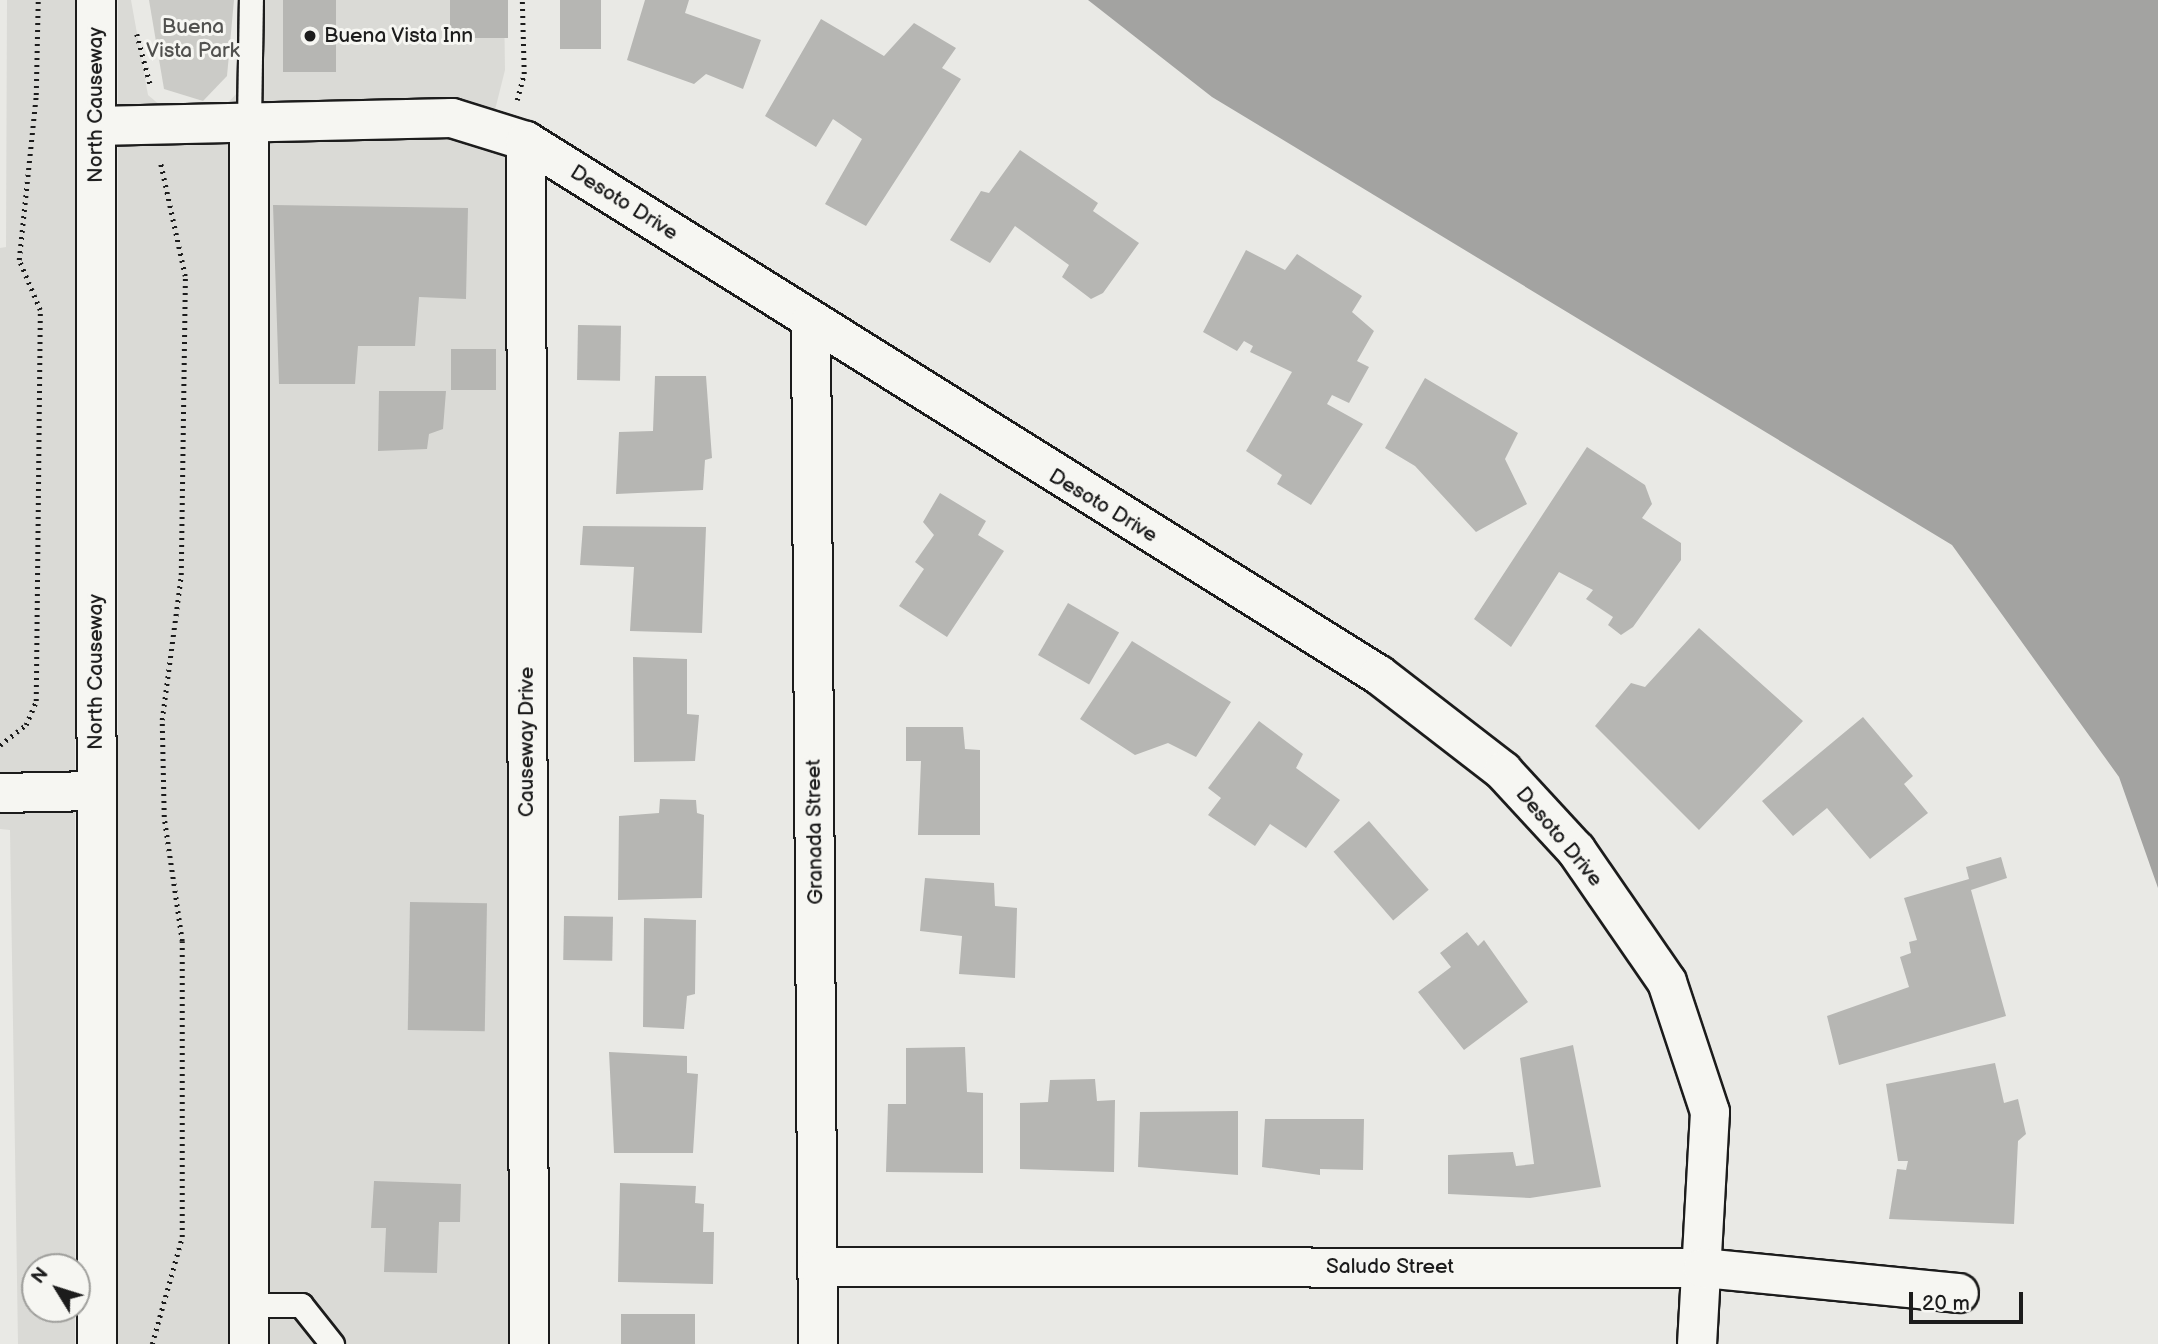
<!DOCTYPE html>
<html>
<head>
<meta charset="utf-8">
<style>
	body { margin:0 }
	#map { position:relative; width:2158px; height:1344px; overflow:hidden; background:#e9e9e5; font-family:"Balsamiq Sans",sans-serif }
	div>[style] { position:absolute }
	.built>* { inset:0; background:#dadad6 }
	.green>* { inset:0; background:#cbcbc7 }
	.water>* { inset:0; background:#a3a3a1 }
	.building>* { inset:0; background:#b6b6b3; transform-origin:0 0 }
	.path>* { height:4.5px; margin-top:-2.25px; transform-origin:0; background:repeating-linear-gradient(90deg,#1c1c1c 0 2px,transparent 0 7px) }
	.roads { filter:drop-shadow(2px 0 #1c1c1c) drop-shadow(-2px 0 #1c1c1c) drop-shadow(0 2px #1c1c1c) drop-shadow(0 -2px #1c1c1c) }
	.lane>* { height:23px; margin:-11.5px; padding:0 11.5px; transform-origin:11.5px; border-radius:11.5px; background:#f6f6f2 }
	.street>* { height:38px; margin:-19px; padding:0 19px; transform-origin:19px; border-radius:19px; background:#f6f6f2 }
	.secondary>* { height:38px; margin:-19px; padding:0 19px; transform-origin:19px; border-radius:19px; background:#f6f6f2 }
	.dots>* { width:19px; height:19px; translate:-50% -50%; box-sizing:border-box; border:4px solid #f6f6f2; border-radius:50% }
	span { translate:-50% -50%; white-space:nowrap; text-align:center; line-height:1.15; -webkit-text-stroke:6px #f6f6f2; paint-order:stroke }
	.park-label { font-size:21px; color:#51514f }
	.poi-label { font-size:21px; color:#1c1c1c }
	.left { translate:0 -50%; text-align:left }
	.street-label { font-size:21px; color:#1c1c1c }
	.north { position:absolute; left:21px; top:1253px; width:70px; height:70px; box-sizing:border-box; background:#f6f6f2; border:2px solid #9f9f9c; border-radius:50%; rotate:308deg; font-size:19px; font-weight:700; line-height:28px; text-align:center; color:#1c1c1c }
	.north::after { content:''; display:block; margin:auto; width:24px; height:32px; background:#1c1c1c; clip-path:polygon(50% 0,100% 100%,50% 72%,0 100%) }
	.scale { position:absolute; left:1909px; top:1292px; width:114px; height:32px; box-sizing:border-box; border:4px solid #1c1c1c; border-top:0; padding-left:9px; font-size:21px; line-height:24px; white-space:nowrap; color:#1c1c1c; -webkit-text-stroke:5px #f6f6f2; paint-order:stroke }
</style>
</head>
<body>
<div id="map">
	<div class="built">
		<div style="clip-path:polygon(7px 0,75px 0,75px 1267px,35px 1267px,35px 1309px,75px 1309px,75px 1344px,18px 1344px,10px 830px,0 829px,0 248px,6px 247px)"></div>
		<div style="clip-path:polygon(118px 0,131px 0,148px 95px,161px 106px,217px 114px,241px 89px,252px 0,504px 0,505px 70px,489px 134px,508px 153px,510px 1344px,118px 1344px)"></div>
	</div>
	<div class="green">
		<div style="clip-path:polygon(149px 0,234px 0,227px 76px,203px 101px,164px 89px)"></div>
	</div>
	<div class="water">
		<div style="clip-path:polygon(1088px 0,2158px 0,2158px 888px,2119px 777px,1952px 545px,1212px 97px)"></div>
	</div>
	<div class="building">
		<div style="left:283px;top:0;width:53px;height:72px"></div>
		<div style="left:450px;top:0;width:58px;height:38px"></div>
		<div style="left:560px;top:0;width:41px;height:49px"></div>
		<div style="clip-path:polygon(645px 0,689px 0,685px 13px,761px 40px,743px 89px,706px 74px,694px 84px,627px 60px)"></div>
		<div style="clip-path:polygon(821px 19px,884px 56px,914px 23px,956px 48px,942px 68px,961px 79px,866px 226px,825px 204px,862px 139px,833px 119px,816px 147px,765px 116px)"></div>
		<div style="clip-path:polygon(1020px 150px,1098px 203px,1093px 211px,1139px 243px,1103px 293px,1091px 299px,1062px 277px,1069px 265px,1015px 226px,990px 263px,950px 240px,981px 191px,989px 193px)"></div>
		<div style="clip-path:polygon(273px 205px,468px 208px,466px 299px,419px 297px,415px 346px,358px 346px,355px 384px,279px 384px)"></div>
		<div style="clip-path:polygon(1246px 250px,1285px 270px,1297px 254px,1362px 296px,1352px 312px,1374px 331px,1357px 361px,1369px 367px,1349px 403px,1332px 395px,1327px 404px,1363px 424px,1311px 505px,1277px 484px,1282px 475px,1246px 451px,1292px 372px,1250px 352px,1253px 346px,1244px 341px,1237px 351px,1203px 332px)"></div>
		<div style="left:578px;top:325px;width:43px;height:55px;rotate:1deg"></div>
		<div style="left:451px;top:349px;width:45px;height:41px"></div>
		<div style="clip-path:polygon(655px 376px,706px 376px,712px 458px,705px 460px,703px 490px,616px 494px,619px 432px,653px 431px)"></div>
		<div style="clip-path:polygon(1425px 378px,1518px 433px,1505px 459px,1527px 504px,1476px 532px,1415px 466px,1385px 448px)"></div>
		<div style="clip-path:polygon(379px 391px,446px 391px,443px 429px,429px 434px,427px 449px,378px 451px)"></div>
		<div style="clip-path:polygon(1587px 447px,1645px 485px,1652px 504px,1642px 518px,1681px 543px,1681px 560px,1633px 627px,1621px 635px,1608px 625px,1613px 617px,1586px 599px,1593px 590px,1559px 572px,1511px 647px,1474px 619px)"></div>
		<div style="clip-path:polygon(940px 493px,986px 521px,978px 535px,1004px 551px,947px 637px,899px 606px,924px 569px,915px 562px,934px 535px,923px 522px)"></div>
		<div style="clip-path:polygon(583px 526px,706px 527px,702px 633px,630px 631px,634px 567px,580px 565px)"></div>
		<div style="left:1068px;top:603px;width:59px;height:60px;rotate:30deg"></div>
		<div style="clip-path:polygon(1699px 628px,1803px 721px,1699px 830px,1595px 726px,1631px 683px,1645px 687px)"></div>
		<div style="clip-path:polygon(1132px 641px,1231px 702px,1196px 757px,1168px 743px,1135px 755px,1080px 719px)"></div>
		<div style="clip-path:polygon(633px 657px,687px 659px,687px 714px,699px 715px,695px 761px,634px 762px)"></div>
		<div style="clip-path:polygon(1863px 717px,1913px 776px,1904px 784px,1928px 813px,1870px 859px,1827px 808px,1793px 836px,1762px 801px)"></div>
		<div style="clip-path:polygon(1259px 721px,1303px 754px,1296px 768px,1340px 800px,1306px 848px,1270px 824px,1255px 846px,1208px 815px,1221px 798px,1208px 788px)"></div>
		<div style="clip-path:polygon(906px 727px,963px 727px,965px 749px,980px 750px,980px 835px,918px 835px,921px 761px,906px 761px)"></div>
		<div style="clip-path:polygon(660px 799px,696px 800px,697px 813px,704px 815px,702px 898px,618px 900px,619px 816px,659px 813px)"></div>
		<div style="left:1369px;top:821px;width:91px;height:47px;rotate:49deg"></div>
		<div style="clip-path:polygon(2001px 857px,2007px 878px,1971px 890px,2006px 1016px,1839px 1065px,1827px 1016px,1909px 987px,1900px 957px,1911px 953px,1909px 942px,1917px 940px,1904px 898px,1969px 879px,1966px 867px)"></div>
		<div style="clip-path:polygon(925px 878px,994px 883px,995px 906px,1017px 908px,1015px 978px,959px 974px,962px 936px,920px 931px)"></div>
		<div style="left:410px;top:902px;width:77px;height:128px;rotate:1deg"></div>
		<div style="left:564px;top:916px;width:49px;height:44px;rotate:1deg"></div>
		<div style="clip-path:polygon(644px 918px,696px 920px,695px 994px,687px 996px,684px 1029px,643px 1027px)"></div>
		<div style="clip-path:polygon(1467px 932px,1478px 946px,1484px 940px,1528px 1002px,1464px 1050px,1418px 992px,1451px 967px,1440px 953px)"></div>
		<div style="clip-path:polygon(1573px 1045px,1601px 1187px,1530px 1198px,1448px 1194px,1448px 1155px,1513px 1152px,1516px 1166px,1534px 1164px,1520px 1058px)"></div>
		<div style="clip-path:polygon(965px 1047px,967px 1092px,983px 1093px,983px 1173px,886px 1172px,888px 1104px,906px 1104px,906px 1048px)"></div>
		<div style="clip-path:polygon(609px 1052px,687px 1056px,687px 1073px,698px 1074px,693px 1153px,614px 1153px)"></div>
		<div style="clip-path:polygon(1995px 1063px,2004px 1103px,2018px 1099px,2026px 1134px,2018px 1141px,2014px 1224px,1889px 1219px,1897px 1169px,1906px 1170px,1908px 1161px,1898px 1161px,1886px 1084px)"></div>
		<div style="clip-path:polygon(1095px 1079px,1097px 1101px,1115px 1100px,1114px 1172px,1020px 1169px,1020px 1103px,1048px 1102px,1050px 1080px)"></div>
		<div style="clip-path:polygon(1238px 1111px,1238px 1175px,1138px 1167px,1140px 1112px)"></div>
		<div style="clip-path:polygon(1265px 1119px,1364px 1119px,1363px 1170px,1320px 1169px,1320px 1175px,1262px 1167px)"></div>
		<div style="clip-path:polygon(374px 1181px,461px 1184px,460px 1222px,439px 1222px,437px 1273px,384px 1272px,386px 1228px,371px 1228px)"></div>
		<div style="clip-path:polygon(620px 1183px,696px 1186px,695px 1203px,704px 1204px,703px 1232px,714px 1232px,713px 1284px,618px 1282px)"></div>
		<div style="left:621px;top:1314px;width:74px;height:30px"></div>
	</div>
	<div class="path">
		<div style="left:137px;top:34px;width:55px;rotate:75.2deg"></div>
		<div style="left:517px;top:100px;width:27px;rotate:-75deg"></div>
		<div style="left:524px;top:74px;width:74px;rotate:-91.5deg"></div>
		<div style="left:0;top:745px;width:33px;rotate:-38deg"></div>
		<div style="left:26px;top:725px;width:26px;rotate:-67deg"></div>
		<div style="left:36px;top:701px;width:391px;rotate:-89.4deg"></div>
		<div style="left:40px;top:310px;width:54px;rotate:-112.8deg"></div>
		<div style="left:19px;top:260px;width:166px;rotate:-84.1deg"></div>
		<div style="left:36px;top:95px;width:95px;rotate:-88.8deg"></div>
		<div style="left:152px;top:1344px;width:111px;rotate:-74.3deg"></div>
		<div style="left:182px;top:1237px;width:296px;rotate:-90deg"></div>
		<div style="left:182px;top:941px;width:125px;rotate:-98.3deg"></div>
		<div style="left:164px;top:817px;width:97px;rotate:-91.2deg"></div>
		<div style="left:162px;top:720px;width:146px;rotate:-82.5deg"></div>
		<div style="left:181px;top:575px;width:299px;rotate:-89.2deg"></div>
		<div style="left:185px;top:276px;width:118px;rotate:-102.3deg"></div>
	</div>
	<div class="roads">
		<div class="lane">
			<div style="left:249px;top:122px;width:122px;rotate:-89.1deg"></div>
			<div style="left:249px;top:1305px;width:52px"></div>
			<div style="left:301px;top:1305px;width:50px;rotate:51.5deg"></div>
		</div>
		<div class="street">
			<div style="left:249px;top:122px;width:1222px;rotate:90deg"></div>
			<div style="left:96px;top:126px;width:356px;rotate:-1.3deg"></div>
			<div style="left:452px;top:118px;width:77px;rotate:17.3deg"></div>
			<div style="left:526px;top:141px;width:1006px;rotate:32.05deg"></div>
			<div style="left:1379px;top:675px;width:157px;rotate:37.7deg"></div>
			<div style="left:1503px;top:771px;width:108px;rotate:47.3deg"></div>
			<div style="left:1576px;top:850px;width:160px;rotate:55.4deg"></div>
			<div style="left:1667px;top:982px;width:137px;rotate:71.7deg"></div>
			<div style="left:1710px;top:1112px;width:232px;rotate:93.2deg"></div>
			<div style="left:526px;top:141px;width:1203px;rotate:89.86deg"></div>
			<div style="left:811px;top:321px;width:1023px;rotate:89.61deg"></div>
			<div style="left:0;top:793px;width:96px;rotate:-1.2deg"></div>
			<div style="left:819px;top:1267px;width:884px;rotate:0.06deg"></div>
			<div style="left:1703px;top:1268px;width:257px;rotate:5.6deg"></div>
		</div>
		<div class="secondary">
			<div style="left:96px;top:0;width:1344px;rotate:89.96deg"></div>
		</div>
	</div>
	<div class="dots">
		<div style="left:310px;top:36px;background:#1c1c1c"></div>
	</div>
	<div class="park-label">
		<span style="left:193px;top:39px">Buena<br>Vista Park</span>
	</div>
	<div class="poi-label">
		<span class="left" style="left:324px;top:36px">Buena Vista Inn</span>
	</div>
	<div class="street-label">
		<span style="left:96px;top:105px;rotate:-90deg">North Causeway</span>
		<span style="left:624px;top:203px;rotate:32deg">Desoto Drive</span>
		<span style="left:1103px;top:506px;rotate:31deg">Desoto Drive</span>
		<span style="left:96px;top:672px;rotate:-90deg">North Causeway</span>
		<span style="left:527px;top:742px;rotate:-90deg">Causeway Drive</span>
		<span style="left:815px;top:832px;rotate:-91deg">Granada Street</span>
		<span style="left:1559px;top:837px;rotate:50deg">Desoto Drive</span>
		<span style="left:1390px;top:1267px">Saludo Street</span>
	</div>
	<div class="north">N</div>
	<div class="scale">20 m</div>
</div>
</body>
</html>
